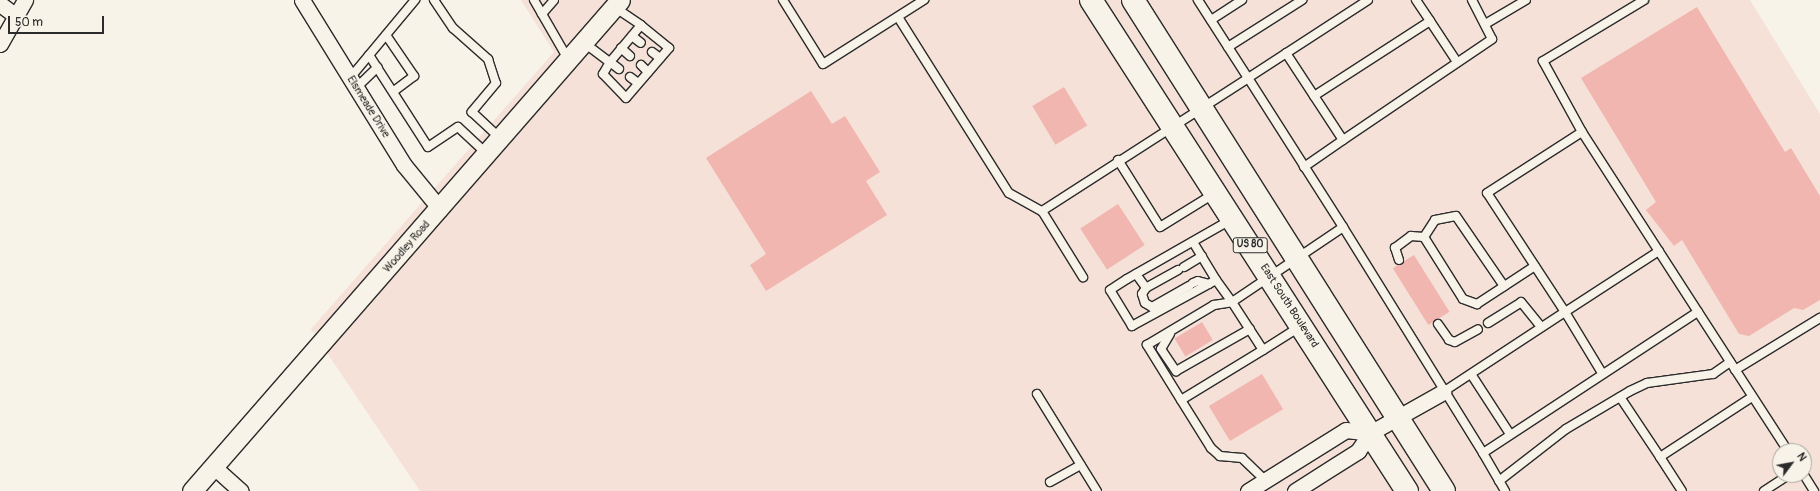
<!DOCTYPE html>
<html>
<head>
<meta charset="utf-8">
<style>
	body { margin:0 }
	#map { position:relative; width:1820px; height:491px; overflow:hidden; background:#f7f3e8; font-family:Pangolin,sans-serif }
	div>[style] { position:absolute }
	.built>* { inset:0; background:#f5e1d7 }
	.building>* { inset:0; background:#f1b6af; transform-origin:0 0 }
	.roads { filter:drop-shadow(1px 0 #2b2b2b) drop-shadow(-1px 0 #2b2b2b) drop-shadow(0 1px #2b2b2b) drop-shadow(0 -1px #2b2b2b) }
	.service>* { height:8px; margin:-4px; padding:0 4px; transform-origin:4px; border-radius:4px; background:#f7f3e8 }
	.minor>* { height:15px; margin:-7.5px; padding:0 7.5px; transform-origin:7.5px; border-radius:7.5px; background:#f7f3e8 }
	.tertiary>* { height:19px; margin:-9.5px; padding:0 9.5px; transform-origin:9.5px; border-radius:9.5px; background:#f7f3e8 }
	.trunk>* { height:22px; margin:-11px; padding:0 11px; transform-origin:11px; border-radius:11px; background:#f7f3e8 }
	span { translate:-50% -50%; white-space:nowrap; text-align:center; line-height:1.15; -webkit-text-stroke:4px #f7f3e8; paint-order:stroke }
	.shield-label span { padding:1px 3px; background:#f7f3e8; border:1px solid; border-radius:3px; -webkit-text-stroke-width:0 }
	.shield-label { font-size:10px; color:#2b2b2b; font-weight:700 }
	.street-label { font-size:11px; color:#2b2b2b }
	.north { position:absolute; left:1772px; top:443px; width:40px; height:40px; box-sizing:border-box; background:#f7f3e8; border:1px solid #a5a39c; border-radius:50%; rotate:58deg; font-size:11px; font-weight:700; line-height:16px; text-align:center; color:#2b2b2b }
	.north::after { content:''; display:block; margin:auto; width:14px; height:18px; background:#2b2b2b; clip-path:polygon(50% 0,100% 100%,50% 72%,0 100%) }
	.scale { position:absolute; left:8px; top:16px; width:96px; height:18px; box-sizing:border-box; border:2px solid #2b2b2b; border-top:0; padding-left:5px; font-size:12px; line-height:14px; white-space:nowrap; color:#2b2b2b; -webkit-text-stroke:3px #f7f3e8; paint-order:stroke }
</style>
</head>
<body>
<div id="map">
	<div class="built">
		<div style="clip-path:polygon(evenodd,521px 0,1750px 0,1820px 114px,1820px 491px,420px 491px,311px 329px,554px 52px,521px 0,1780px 451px,1804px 451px,1804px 475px,1780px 475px,1780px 451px)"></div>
	</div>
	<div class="building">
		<div style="clip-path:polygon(1697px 7px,1785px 152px,1791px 148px,1820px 196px,1820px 300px,1803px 310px,1794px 308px,1749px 336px,1739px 334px,1682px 240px,1674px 246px,1646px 210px,1656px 202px,1581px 78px)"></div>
		<div style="left:1064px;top:87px;width:45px;height:37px;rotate:59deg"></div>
		<div style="clip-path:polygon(811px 91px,832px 124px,845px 116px,880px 172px,866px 181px,887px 215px,766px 291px,750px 265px,766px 254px,706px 158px)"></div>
		<div style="left:1118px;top:204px;width:49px;height:45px;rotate:57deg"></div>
		<div style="left:1414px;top:255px;width:67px;height:25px;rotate:58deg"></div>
		<div style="left:1202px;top:322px;width:21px;height:32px;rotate:59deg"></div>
		<div style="left:1262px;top:374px;width:41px;height:62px;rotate:59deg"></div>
	</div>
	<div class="roads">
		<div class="service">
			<div style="left:434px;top:0;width:34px;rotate:56deg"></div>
			<div style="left:453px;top:28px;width:47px;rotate:41.5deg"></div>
			<div style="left:488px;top:59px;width:25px;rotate:72deg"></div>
			<div style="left:496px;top:83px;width:38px;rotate:130deg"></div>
			<div style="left:472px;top:112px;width:38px;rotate:43deg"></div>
			<div style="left:534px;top:0;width:68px;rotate:60deg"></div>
			<div style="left:783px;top:0;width:75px;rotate:58deg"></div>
			<div style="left:823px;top:64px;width:120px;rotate:-32.4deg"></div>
			<div style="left:1416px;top:0;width:25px;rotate:56deg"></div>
			<div style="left:542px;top:14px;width:18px;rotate:-49deg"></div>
			<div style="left:898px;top:17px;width:208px;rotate:57.8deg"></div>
			<div style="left:1009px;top:193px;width:38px;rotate:29deg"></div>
			<div style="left:1042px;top:211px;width:245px;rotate:-32.8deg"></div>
			<div style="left:1248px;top:78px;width:93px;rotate:-122.7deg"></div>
			<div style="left:1211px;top:20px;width:37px;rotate:-33deg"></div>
			<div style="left:1487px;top:23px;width:45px;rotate:-30.5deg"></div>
			<div style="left:386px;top:35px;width:50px;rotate:55.7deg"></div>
			<div style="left:414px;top:76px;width:25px;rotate:143deg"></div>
			<div style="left:632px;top:36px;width:11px;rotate:38deg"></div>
			<div style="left:583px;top:42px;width:34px;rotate:37deg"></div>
			<div style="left:610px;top:62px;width:48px;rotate:-50deg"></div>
			<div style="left:641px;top:25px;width:32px;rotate:-146deg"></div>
			<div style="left:1228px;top:47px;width:88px;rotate:-32.4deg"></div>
			<div style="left:621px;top:48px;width:12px;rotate:42deg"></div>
			<div style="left:652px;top:52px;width:10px;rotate:37deg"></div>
			<div style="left:1286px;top:53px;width:104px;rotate:56.8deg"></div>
			<div style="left:1343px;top:140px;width:180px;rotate:-34.1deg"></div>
			<div style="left:1492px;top:39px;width:44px;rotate:-117.1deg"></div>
			<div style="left:369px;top:55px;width:109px;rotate:57.3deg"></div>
			<div style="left:428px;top:147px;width:36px;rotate:-34deg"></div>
			<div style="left:458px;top:127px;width:40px;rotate:43deg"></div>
			<div style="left:641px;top:65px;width:10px;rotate:45deg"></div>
			<div style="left:619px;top:69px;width:11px;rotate:-142deg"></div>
			<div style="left:610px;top:62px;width:14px;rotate:120deg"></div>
			<div style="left:603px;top:74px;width:33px;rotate:46deg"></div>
			<div style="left:626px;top:98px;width:66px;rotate:-49.3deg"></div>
			<div style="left:669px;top:48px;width:36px;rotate:-141deg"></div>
			<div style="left:630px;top:77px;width:10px;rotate:37deg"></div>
			<div style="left:350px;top:78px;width:102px;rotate:-50.2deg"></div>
			<div style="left:356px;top:88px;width:30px;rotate:-44deg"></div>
			<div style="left:1314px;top:96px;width:138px;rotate:-32.9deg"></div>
			<div style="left:1430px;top:21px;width:49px;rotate:56.6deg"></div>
			<div style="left:1118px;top:160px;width:79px;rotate:57.9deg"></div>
			<div style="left:1160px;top:227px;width:65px;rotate:-31.7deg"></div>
			<div style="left:1304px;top:167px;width:47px;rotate:-34.7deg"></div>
			<div style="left:1042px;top:211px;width:78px;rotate:58.2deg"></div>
			<div style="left:1343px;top:227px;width:266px;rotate:58.2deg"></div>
			<div style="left:1483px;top:453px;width:257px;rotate:-33.3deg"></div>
			<div style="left:1698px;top:312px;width:214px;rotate:-122.8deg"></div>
			<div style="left:1424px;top:237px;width:20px;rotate:-57deg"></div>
			<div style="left:1435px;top:220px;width:21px;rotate:-11deg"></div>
			<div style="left:1456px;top:216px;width:85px;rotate:55.6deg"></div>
			<div style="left:1193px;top:242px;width:44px;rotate:58.8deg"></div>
			<div style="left:1216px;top:280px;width:96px;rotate:151.3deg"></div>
			<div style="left:1132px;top:326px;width:42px;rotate:-121.4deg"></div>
			<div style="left:1110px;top:290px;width:20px;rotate:-33deg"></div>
			<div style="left:1127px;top:279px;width:121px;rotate:-29.7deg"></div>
			<div style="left:1399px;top:260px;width:13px;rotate:-108deg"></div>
			<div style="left:1395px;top:248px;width:20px;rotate:-37deg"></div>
			<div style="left:1411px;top:236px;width:13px;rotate:4deg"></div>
			<div style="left:1424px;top:237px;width:73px;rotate:57.8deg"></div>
			<div style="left:1463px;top:299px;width:15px;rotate:20deg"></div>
			<div style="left:1477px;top:304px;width:69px;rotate:-33.2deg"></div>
			<div style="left:1184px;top:267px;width:21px;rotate:-31deg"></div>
			<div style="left:1178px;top:270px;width:37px;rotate:151deg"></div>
			<div style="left:1146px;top:288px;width:7px;rotate:124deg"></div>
			<div style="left:1142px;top:294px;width:9px;rotate:72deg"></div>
			<div style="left:1145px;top:303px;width:8px;rotate:30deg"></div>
			<div style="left:1152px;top:307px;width:43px;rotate:-29.6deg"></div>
			<div style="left:1136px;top:274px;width:17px;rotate:54deg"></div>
			<div style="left:1193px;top:283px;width:5px;rotate:-22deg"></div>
			<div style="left:1198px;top:281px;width:11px;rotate:15deg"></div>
			<div style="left:1698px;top:312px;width:166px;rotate:57.1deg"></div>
			<div style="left:1488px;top:323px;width:39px;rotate:-32deg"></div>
			<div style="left:1521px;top:302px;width:32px;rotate:51deg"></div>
			<div style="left:1438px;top:324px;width:19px;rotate:55deg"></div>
			<div style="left:1449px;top:340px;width:6px;rotate:18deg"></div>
			<div style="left:1455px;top:342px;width:26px;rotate:-29deg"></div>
			<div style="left:1301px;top:326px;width:45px;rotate:147.7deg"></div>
			<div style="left:1263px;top:350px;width:57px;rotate:-122.9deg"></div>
			<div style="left:1232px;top:302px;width:134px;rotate:-34deg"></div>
			<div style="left:1343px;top:227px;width:177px;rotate:-122.5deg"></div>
			<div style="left:1248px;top:78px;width:143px;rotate:-33deg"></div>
			<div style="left:1170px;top:334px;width:17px;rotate:121deg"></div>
			<div style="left:1161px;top:349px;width:27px;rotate:56deg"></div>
			<div style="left:1176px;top:371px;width:85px;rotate:-29.6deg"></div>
			<div style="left:1263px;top:350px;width:96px;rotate:148.6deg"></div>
			<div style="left:1181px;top:400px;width:57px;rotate:58deg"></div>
			<div style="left:1211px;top:448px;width:12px;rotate:42deg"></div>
			<div style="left:1220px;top:456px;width:22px;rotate:5deg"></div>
			<div style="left:1242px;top:458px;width:32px;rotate:44deg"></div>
			<div style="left:1735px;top:370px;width:100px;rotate:-31.5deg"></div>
			<div style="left:1602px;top:373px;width:71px;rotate:-121.2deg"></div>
			<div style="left:1565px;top:312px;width:112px;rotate:-33deg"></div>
			<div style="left:1471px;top:374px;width:72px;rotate:57deg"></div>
			<div style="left:1443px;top:392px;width:146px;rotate:-33.3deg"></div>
			<div style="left:1565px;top:312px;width:142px;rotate:-123.2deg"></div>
			<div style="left:1487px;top:193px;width:113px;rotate:-32.7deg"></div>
			<div style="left:1582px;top:132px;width:81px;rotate:-118.8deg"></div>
			<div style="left:1543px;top:61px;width:118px;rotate:-31.1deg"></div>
			<div style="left:1037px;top:394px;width:114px;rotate:58.3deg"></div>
			<div style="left:1620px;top:397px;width:72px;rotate:56.3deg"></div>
			<div style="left:1660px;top:457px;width:110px;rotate:-33.1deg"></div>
			<div style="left:1181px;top:400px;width:65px;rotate:-121.7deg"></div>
			<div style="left:1147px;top:345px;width:78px;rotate:-30.8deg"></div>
			<div style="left:1214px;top:305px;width:18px;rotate:-9deg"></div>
			<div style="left:1232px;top:302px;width:27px;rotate:-126deg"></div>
			<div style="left:1483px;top:453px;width:44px;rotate:59.9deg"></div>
			<div style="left:1660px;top:457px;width:40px;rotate:57.1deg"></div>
			<div style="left:1804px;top:475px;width:19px;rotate:58deg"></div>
			<div style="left:1499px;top:481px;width:85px;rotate:-37.8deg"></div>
			<div style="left:1566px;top:429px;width:74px;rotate:-30.7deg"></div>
			<div style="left:1630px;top:391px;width:19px;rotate:-25deg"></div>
			<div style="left:1647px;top:383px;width:67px;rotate:-7.8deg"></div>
			<div style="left:1713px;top:374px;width:21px;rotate:-35deg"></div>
			<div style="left:1050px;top:482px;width:35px;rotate:-29deg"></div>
			<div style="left:1764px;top:491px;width:30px;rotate:-33deg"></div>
		</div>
		<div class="minor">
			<div style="left:302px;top:0;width:194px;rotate:58.3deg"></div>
			<div style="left:404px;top:165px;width:57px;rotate:50.7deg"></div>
			<div style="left:0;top:4px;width:20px;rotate:37deg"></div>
			<div style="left:0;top:44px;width:51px;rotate:-60.4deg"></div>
			<div style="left:214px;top:467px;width:36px;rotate:42deg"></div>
			<div style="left:1248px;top:491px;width:115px;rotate:-31.9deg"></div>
			<div style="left:1346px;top:430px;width:24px;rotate:7deg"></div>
			<div style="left:1295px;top:491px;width:75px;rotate:-32.4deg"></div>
			<div style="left:1358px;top:451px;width:22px;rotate:-56deg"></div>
			<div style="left:1370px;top:433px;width:84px;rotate:-29.3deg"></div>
		</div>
		<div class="tertiary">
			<div style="left:192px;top:491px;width:651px;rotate:-48.92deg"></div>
		</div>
		<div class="trunk">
			<div style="left:1091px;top:0;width:584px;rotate:57.24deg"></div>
			<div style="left:1133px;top:0;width:581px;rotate:57.65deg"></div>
		</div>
	</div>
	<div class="shield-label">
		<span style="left:1250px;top:245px">US 80</span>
	</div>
	<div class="street-label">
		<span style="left:368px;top:107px;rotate:58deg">Elsmeade Drive</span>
		<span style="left:407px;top:247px;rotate:-49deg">Woodley Road</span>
		<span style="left:1289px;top:306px;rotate:57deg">East South Boulevard</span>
	</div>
	<div class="north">N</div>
	<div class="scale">50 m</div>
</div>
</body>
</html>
